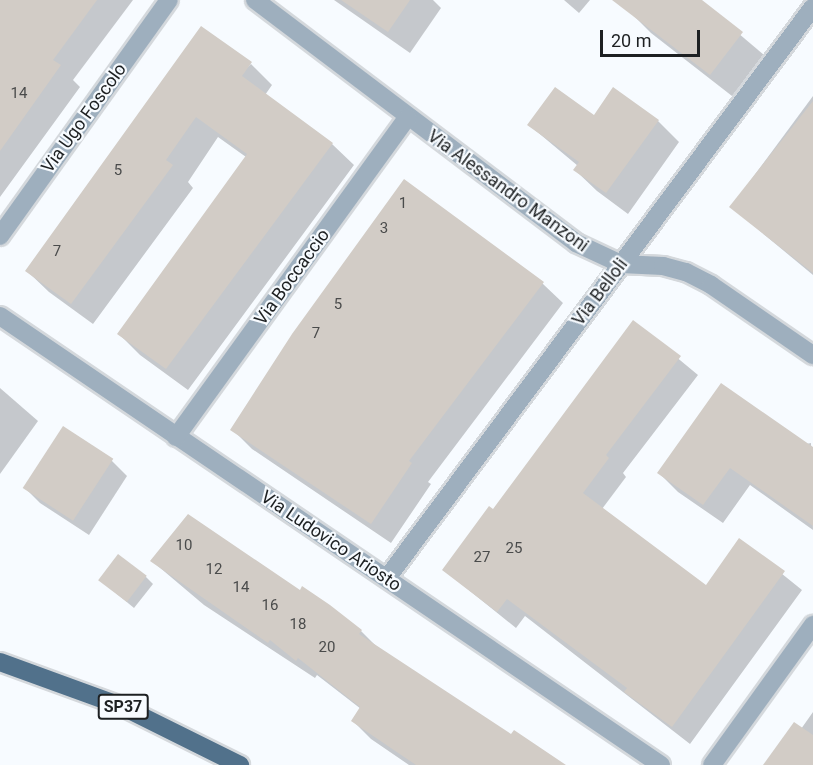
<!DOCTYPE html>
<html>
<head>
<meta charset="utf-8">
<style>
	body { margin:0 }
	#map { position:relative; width:813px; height:765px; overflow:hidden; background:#f7fbff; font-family:Roboto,sans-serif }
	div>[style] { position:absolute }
	.shadow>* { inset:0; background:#0003 }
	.building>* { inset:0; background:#d2ccc6; transform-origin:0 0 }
	.roads { filter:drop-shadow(2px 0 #d4d8dc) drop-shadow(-2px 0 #d4d8dc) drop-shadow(0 2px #d4d8dc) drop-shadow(0 -2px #d4d8dc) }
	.street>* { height:18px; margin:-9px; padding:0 9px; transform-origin:9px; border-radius:9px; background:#9eafbe }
	.primary>* { height:18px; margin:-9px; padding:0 9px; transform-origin:9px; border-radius:9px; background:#51718b }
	span { translate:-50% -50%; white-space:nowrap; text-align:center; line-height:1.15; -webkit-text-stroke:4.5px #f7fbff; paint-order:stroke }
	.number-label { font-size:15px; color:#4a4b4b }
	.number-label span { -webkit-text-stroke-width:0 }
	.shield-label span { padding:2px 4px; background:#f7fbff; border:2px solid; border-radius:4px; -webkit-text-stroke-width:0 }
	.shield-label { font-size:16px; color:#1d2022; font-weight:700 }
	.street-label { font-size:18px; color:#1d2022 }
	.scale { position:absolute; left:600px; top:30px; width:100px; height:27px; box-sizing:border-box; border:3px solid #1d2022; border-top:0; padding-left:8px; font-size:18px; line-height:21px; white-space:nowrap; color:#1d2022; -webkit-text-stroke:4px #f7fbff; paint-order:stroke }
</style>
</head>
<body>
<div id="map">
	<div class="shadow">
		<div style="clip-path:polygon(0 0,133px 0,73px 80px,80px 87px,0 197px)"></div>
		<div style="clip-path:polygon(334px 0,433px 0,441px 8px,410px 53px)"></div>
		<div style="clip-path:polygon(564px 0,590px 0,579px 13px)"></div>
		<div style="clip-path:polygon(639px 0,699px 0,764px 55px,732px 96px,651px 33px,630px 12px)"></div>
		<div style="clip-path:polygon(251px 64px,272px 85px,265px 95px,332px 144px,354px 165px,188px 390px,140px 355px,119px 334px,246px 157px,218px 137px,188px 182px,193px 188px,93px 324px,49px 292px,27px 271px)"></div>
		<div style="clip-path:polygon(813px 96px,813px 275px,731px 207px)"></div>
		<div style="clip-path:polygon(594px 117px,658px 121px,679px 142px,628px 214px,597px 191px,575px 170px,578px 166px,529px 125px)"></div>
		<div style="clip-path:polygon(405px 181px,543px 284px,563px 303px,428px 482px,431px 484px,391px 543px,252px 449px,232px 429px)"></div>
		<div style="clip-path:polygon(634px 322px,698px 375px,623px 473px,626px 477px,602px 509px,706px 587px,740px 540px,802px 590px,690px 744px,525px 616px,516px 628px,444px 570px,493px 511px)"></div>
		<div style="clip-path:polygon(0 388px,38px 421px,0 474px)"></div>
		<div style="clip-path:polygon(63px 428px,112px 461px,127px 476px,89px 535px,40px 503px,25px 488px)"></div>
		<div style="clip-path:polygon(811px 443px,813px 530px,750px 485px,723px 523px,678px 492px,659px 473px)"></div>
		<div style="clip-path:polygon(152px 561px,361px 631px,379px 649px,511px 736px,563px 765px,409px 765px,371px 739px,353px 721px,361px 709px,317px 675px,315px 678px,204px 605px)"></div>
		<div style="clip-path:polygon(146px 577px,153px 584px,134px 608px,100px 580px)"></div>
		<div style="clip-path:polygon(813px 712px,813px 765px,765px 765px,801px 729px)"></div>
	</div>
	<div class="building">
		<div style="clip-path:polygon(0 0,97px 0,53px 60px,61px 65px,0 151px)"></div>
		<div style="clip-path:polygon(341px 0,410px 0,388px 32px)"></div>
		<div style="clip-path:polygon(612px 0,702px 0,743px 32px,710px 75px)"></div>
		<div style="clip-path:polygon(201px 26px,252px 62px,242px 76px,333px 143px,166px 369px,117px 334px,247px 154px,196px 117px,166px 160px,173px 165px,71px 304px,25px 271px)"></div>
		<div style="clip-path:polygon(555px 87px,594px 115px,613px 87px,659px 120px,606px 193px,573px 170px,579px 162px,527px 125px)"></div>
		<div style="clip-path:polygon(813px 101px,813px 273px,729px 207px)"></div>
		<div style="clip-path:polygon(404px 179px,544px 282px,409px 461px,412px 463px,371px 524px,230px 430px,292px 334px)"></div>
		<div style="clip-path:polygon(633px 320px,681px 356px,606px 455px,609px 458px,583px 493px,706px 585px,739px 538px,785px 571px,672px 727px,624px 692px,627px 688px,507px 599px,497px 612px,442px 570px,489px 506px,493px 509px)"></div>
		<div style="clip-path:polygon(721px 383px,813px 447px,813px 526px,730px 468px,703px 505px,657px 473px)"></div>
		<div style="left:63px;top:426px;width:60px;height:74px;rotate:33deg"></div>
		<div style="clip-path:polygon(188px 514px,300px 590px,302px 586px,330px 605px,362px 630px,359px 634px,511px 734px,514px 730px,566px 765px,416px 765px,351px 721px,360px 707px,298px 658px,296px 661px,270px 640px,268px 643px,150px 561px)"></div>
		<div style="left:118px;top:554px;width:36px;height:33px;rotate:37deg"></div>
		<div style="clip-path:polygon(794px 722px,813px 735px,813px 765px,763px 765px)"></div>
	</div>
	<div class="roads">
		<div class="street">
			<div style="left:255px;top:0;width:403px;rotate:37.1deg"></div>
			<div style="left:576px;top:243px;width:50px;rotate:25deg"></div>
			<div style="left:621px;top:264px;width:42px;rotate:2.7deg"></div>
			<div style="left:663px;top:266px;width:24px;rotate:15deg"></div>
			<div style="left:686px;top:272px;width:28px;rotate:27deg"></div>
			<div style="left:711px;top:285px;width:124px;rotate:34.5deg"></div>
			<div style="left:0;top:236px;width:290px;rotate:-54.4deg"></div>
			<div style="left:0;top:316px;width:799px;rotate:34.19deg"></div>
			<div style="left:176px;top:437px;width:395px;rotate:-54.1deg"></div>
			<div style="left:387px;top:578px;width:712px;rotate:-53.27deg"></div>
			<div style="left:712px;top:765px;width:173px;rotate:-54.2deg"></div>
		</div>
		<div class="primary">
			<div style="left:0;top:662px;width:129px;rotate:20deg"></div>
			<div style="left:121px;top:706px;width:133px;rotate:26.4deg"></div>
		</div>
	</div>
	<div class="number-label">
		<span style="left:19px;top:94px">14</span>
		<span style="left:118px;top:171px">5</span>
		<span style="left:403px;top:204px">1</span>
		<span style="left:384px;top:229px">3</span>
		<span style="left:57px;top:252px">7</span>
		<span style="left:338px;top:305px">5</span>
		<span style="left:316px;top:334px">7</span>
		<span style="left:184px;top:546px">10</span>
		<span style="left:514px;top:549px">25</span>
		<span style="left:482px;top:558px">27</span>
		<span style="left:214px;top:570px">12</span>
		<span style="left:241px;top:588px">14</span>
		<span style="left:270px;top:606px">16</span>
		<span style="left:298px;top:625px">18</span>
		<span style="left:327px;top:648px">20</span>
	</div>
	<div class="shield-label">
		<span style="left:123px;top:707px">SP37</span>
	</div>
	<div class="street-label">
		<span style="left:84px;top:118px;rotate:-54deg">Via Ugo Foscolo</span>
		<span style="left:508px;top:191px;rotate:36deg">Via Alessandro Manzoni</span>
		<span style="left:292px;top:277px;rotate:-54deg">Via Boccaccio</span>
		<span style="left:600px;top:292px;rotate:-53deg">Via Belloli</span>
		<span style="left:331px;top:541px;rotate:34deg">Via Ludovico Ariosto</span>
	</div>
	<div class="scale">20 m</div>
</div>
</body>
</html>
